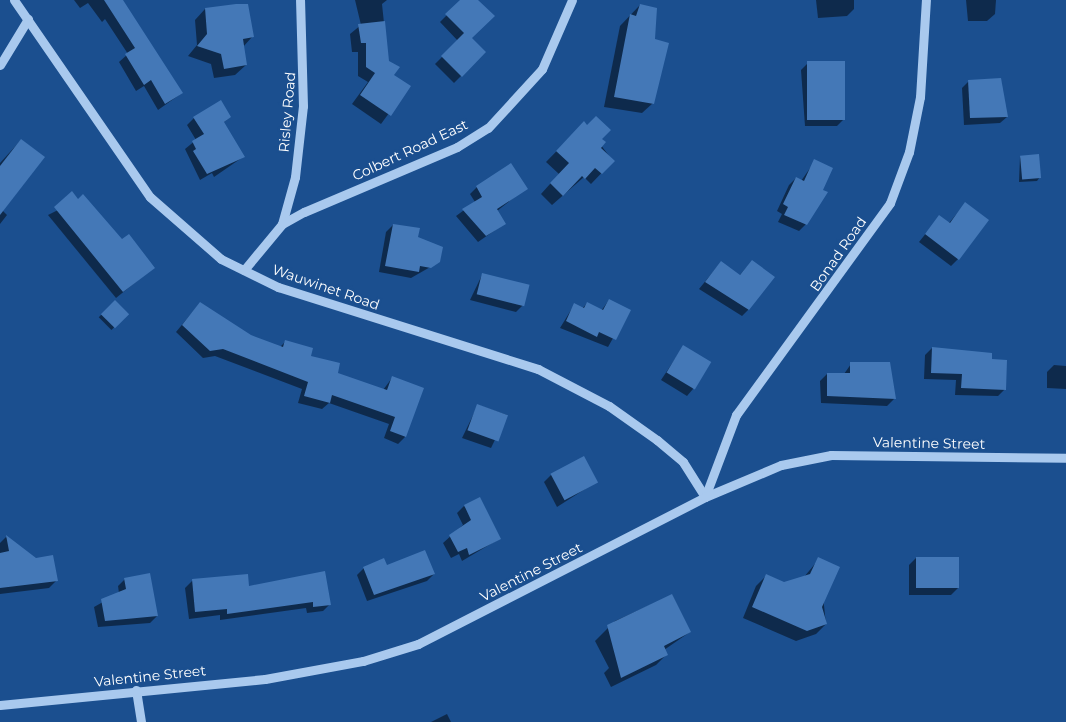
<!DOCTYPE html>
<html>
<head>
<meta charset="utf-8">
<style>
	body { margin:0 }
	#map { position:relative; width:1066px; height:722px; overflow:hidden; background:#1b4f8f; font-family:Montserrat,sans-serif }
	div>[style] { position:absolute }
	.shadow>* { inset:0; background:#0007; transform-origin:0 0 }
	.building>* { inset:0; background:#4478b7; transform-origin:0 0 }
	.minor>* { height:9px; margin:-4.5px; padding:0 4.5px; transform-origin:4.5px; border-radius:4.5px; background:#a9c9ee }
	span { translate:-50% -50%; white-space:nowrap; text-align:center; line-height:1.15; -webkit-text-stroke:4.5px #1b4f8f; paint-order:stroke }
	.street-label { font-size:14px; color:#fff }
</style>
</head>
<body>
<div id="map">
	<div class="shadow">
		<div style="clip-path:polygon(74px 0,119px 0,182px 93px,158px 110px,144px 86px,136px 91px,119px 62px,128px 54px,105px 19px,102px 22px,88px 3px,80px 8px)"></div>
		<div style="clip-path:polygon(355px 0,387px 0,382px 4px,388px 61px,393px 76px,409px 86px,381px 124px,352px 104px,368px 82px,358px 76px,358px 52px,352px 52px,350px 34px,361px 25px)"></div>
		<div style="clip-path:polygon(462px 0,477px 0,470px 38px,485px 52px,454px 83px,435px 64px,458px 41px,440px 22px)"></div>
		<div style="clip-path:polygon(816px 0,854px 0,854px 9px,847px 16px,818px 18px)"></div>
		<div style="clip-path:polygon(966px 0,996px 0,995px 14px,987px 21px,968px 21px)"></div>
		<div style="clip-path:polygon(247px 5px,252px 37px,243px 47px,246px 65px,235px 75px,214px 78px,211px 64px,188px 56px,197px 45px,195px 20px,205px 9px)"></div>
		<div style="clip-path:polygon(640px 5px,653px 103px,642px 113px,604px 107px,620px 26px)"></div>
		<div style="clip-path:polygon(808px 63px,844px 119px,837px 126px,805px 126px,801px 70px)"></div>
		<div style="clip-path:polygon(969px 81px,1007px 117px,1000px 123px,964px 125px,962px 88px)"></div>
		<div style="clip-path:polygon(230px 117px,223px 123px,243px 157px,214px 177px,212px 173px,200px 180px,185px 149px,196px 140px,187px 125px,194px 118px)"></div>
		<div style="clip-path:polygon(584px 123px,613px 161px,591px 184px,584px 177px,552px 205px,541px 194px,559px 174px,546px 162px)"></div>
		<div style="clip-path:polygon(21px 140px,2px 210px,7px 215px,0 224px,0 163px)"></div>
		<div style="clip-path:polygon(1020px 157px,1040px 177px,1037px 181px,1019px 182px)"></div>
		<div style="clip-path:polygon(815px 161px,806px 224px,799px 231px,778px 222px,782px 214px,777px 211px,789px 185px,796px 178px,801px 181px)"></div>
		<div style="clip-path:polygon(477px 187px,526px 188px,497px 211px,504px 224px,478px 242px,456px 216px,475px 202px,470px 194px)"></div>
		<div style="clip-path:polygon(78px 200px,153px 268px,116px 298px,48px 215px)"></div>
		<div style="clip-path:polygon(965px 204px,958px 259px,951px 266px,919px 242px,939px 217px,949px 223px)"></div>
		<div style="clip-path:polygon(393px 225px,439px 262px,411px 278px,379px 272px,386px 232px)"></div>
		<div style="clip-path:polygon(752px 261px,749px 309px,742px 316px,699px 289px,721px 262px,739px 276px)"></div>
		<div style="clip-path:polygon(482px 275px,523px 305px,516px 312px,470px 300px)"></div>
		<div style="clip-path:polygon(609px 300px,629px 310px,608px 347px,560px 328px,574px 305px,582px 309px,587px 303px,601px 311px)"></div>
		<div style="left:115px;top:301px;width:18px;height:23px;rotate:45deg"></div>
		<div style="clip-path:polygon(200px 303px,250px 336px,280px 347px,285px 342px,336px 373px,383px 390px,392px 378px,405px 437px,398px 444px,384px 438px,389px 424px,329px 403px,322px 409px,298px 403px,302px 389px,215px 356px,203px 358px,176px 332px)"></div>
		<div style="clip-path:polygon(683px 347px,693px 389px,687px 396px,661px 380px)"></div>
		<div style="clip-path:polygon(932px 348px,990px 361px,1005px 389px,998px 396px,955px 395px,956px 380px,924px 379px,925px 355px)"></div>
		<div style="clip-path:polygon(851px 364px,889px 364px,894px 399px,887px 406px,821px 403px,820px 381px,827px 374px,844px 374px)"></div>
		<div style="clip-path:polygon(1054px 365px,1066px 366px,1066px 389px,1047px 388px,1047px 372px)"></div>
		<div style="clip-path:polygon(478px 405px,507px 415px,491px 448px,462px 438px)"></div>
		<div style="clip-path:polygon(551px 475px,596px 482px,557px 507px,544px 482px)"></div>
		<div style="clip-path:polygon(464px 506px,499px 539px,462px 561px,459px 554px,451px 558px,443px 543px,463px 525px,457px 513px)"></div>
		<div style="clip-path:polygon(6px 537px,56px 581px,49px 588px,0 594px,0 543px)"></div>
		<div style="clip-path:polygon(916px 558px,958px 588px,951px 595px,909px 595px,909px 565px)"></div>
		<div style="clip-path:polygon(819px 559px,826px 624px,816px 634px,796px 641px,743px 618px,756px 586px,767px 575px,784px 583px,804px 577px)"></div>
		<div style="clip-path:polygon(386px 567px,434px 574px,427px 581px,367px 601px,357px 575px,364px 568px)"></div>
		<div style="clip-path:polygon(125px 579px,157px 616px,150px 623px,98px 627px,94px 607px,119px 593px,118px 586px)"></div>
		<div style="clip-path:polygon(192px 581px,330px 604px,323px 611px,307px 613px,306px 608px,220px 620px,220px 615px,189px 619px,185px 588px)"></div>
		<div style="clip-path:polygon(672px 595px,690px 632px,664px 650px,666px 655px,656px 665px,611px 687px,604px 673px,609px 668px,595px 641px,615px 621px)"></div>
		<div style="clip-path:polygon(447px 714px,451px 722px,431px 722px)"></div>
	</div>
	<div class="building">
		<div style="clip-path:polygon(104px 0,123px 0,183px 93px,165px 104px,151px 80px,144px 85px,125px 54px,135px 48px)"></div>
		<div style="clip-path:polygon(460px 0,478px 0,495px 16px,472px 38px,486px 52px,462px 77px,441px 56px,464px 33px,445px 14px)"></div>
		<div style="clip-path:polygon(236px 4px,248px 4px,254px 37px,243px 39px,247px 65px,224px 69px,221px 54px,197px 46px,207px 34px,205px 8px)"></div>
		<div style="clip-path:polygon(640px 4px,657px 8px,655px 39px,669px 43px,654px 104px,614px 97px,630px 14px,636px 16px)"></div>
		<div style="clip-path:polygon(385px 21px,389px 61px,400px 67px,394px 75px,411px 86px,391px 116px,360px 95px,375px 73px,366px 67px,366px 43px,361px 43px,358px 24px)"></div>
		<div style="left:807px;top:61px;width:38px;height:59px"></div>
		<div style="clip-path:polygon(1001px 78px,1008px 117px,970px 118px,968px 80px)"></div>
		<div style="clip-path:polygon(221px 100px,231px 117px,224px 122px,245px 157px,207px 174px,193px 151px,196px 149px,192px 141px,204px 134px,193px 117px)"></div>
		<div style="clip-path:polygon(596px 116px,611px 130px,602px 139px,606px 142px,601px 148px,615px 161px,602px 174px,595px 168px,585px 179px,582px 176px,563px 196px,550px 183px,569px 163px,556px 151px,584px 121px,587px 125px)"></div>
		<div style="clip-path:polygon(21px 139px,45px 157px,0 215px,0 166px)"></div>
		<div style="left:1039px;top:154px;width:24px;height:19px;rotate:85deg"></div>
		<div style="clip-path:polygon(814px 159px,833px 168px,823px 190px,828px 192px,807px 225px,784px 215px,788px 207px,783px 204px,796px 177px,804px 181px)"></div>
		<div style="clip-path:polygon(511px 163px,528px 189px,497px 209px,506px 224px,486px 236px,462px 209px,482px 197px,476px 186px)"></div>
		<div style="clip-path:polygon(72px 191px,78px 199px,83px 194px,122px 239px,129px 234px,155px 268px,123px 292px,54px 207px)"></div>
		<div style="clip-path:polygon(965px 202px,989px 220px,959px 260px,925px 234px,939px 215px,950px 223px)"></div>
		<div style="clip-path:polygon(393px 224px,420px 228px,418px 237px,443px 247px,440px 262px,431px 268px,420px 266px,419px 272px,385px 266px)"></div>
		<div style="clip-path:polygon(752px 260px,775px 277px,749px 310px,705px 282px,721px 261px,740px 275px)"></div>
		<div style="left:482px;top:273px;width:49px;height:22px;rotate:14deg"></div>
		<div style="clip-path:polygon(609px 299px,631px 310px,616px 340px,599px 332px,597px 337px,566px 321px,574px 303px,584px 308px,587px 302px,603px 310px)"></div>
		<div style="left:115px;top:300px;width:20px;height:20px;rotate:45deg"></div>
		<div style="clip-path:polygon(200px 302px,251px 335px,283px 347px,285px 340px,313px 348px,311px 356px,340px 363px,338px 373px,387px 390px,392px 376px,424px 388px,406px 437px,390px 431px,395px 417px,332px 395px,330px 403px,304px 396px,308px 382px,223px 349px,210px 351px,182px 325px)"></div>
		<div style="left:683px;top:345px;width:33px;height:32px;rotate:31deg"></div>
		<div style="clip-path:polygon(932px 347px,992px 353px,992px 359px,1007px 360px,1006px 390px,961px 388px,962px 374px,931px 373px)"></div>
		<div style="clip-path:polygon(850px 362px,890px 362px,896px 399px,827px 396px,827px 373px,850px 373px)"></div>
		<div style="left:477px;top:404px;width:33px;height:28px;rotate:20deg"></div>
		<div style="left:584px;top:456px;width:30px;height:38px;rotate:62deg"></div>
		<div style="clip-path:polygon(480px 497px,501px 539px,469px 555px,467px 548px,458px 552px,449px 535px,471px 520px,464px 505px)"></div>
		<div style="clip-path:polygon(6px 535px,36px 558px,53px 555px,58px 581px,0 588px,0 553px,9px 551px)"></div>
		<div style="clip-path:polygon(425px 550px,435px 574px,374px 595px,363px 567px,384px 558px,387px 565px)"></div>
		<div style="clip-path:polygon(818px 557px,840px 567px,822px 607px,827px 624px,807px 631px,752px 607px,766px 574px,784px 582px,810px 574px)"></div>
		<div style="left:916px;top:557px;width:43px;height:31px"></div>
		<div style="clip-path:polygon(325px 571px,331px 605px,313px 607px,313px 602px,227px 614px,227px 609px,195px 612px,192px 579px,248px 574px,249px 586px)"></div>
		<div style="clip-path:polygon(150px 573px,158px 616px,105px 621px,101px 599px,126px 589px,124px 578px)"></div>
		<div style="clip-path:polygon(672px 594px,691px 632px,664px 646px,668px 655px,621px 678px,607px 625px)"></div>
	</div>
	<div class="minor">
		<div style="left:14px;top:0;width:239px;rotate:55.4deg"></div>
		<div style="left:150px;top:197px;width:94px;rotate:41.1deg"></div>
		<div style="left:221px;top:259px;width:64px;rotate:26.2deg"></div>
		<div style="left:278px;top:287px;width:273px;rotate:17.5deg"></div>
		<div style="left:538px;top:369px;width:80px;rotate:27.5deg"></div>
		<div style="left:609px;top:406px;width:59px;rotate:35.3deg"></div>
		<div style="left:657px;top:440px;width:34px;rotate:40deg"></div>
		<div style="left:683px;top:462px;width:41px;rotate:57.8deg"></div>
		<div style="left:0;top:65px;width:54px;rotate:-58.7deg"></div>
		<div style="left:282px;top:224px;width:49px;rotate:-74.5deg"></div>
		<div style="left:295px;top:177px;width:71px;rotate:-83.6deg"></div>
		<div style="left:303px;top:106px;width:106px;rotate:-91.6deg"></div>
		<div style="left:244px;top:270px;width:60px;rotate:-50.4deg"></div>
		<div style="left:282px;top:224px;width:25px;rotate:-29deg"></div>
		<div style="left:304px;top:212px;width:166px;rotate:-23deg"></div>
		<div style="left:457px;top:147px;width:36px;rotate:-32deg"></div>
		<div style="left:488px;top:128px;width:80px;rotate:-47.5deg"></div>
		<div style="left:542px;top:69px;width:75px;rotate:-66.5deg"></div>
		<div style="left:705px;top:497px;width:88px;rotate:-69.3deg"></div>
		<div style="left:736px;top:415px;width:262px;rotate:-54deg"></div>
		<div style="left:890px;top:203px;width:54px;rotate:-69.6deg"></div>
		<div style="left:909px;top:152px;width:56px;rotate:-78.7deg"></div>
		<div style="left:920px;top:97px;width:97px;rotate:-86.5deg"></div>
		<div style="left:136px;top:690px;width:32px;rotate:81deg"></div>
		<div style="left:0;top:705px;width:266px;rotate:-5.6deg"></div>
		<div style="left:265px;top:679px;width:100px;rotate:-10.4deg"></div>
		<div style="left:363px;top:661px;width:58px;rotate:-17.2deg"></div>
		<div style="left:418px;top:644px;width:322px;rotate:-27.1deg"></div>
		<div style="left:705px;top:497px;width:82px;rotate:-22.8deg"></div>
		<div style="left:781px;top:465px;width:51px;rotate:-11.3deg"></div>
		<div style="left:831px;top:455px;width:235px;rotate:0.7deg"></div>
	</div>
	<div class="street-label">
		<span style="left:287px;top:112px;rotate:-85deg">Risley Road</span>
		<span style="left:410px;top:150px;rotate:-25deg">Colbert Road East</span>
		<span style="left:838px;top:254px;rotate:-55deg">Bonad Road</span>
		<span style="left:326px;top:287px;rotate:19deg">Wauwinet Road</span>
		<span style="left:929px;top:443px;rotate:1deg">Valentine Street</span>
		<span style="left:531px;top:572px;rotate:-27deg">Valentine Street</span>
		<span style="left:150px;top:676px;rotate:-6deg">Valentine Street</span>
	</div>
</div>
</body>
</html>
